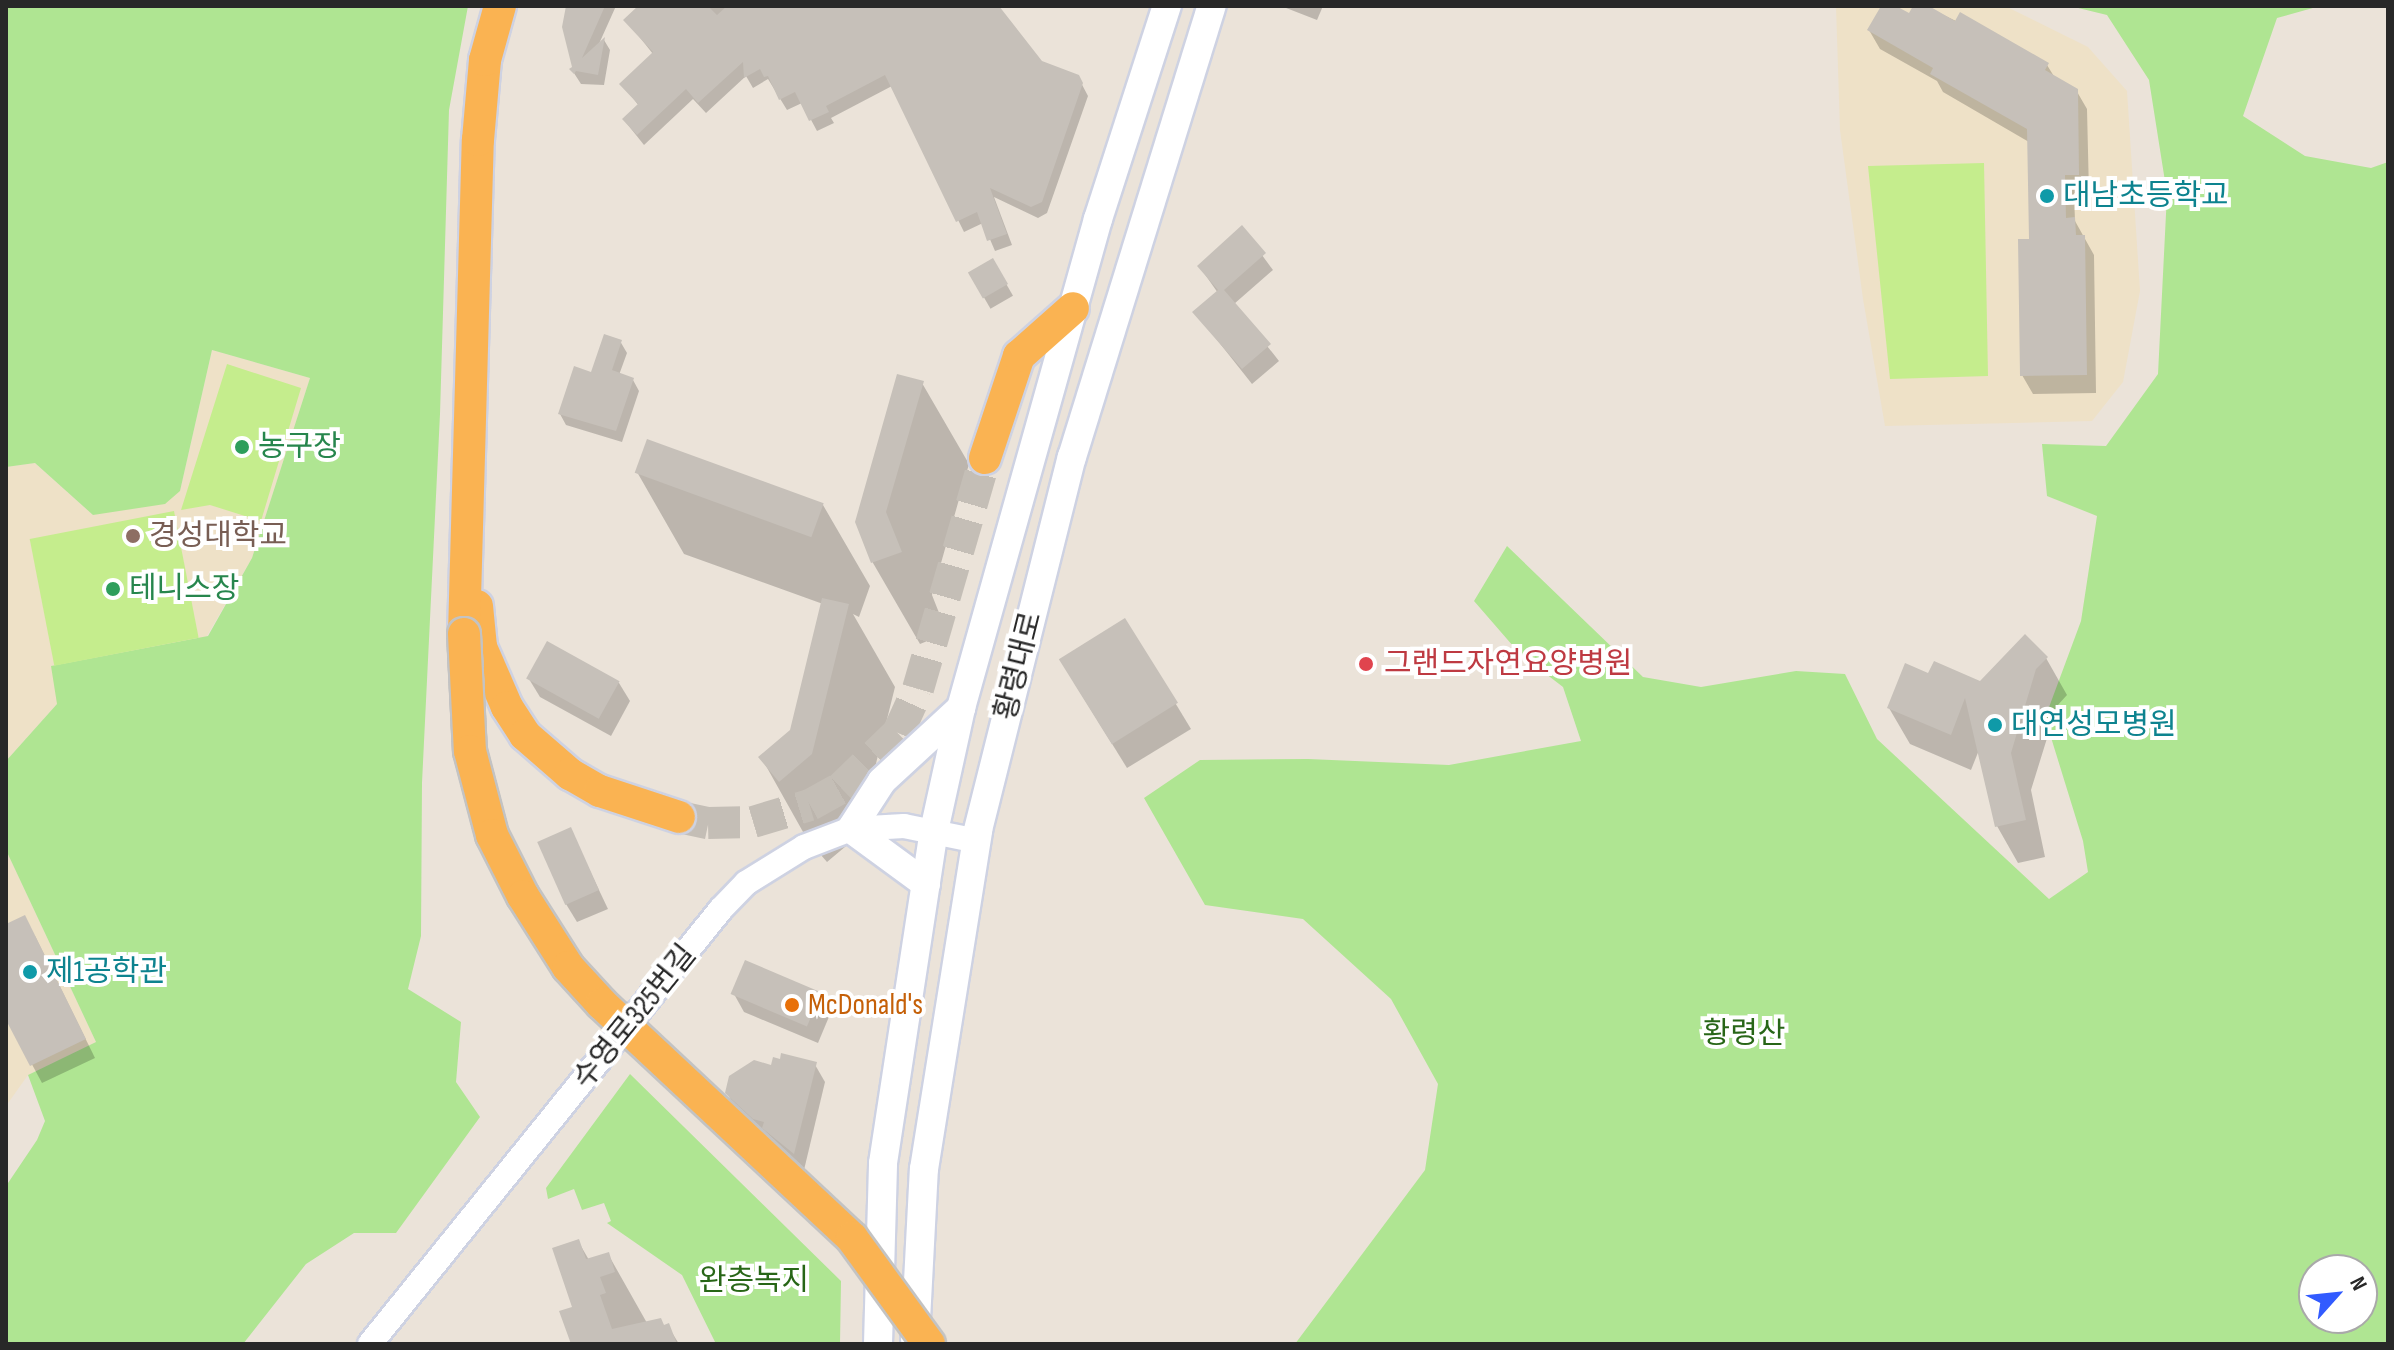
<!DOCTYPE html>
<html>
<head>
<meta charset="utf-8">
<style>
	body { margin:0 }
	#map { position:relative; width:2394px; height:1350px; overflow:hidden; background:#ebe3d9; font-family:"Sofia Sans Condensed","Noto Sans KR",sans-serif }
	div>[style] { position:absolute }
	.education>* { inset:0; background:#eee1c7 }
	.green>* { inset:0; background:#afe592 }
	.pitch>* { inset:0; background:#c5ed8d; transform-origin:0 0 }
	.shadow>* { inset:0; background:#0003; transform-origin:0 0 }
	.building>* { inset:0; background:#c6c0b9; transform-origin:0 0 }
	.trunk-tunnel>* { height:32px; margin-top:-16px; transform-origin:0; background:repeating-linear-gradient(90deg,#c4beb6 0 32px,transparent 0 48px) }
	.roads { filter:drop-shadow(2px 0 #ced2e2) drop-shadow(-2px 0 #ced2e2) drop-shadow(0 2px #ced2e2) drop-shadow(0 -2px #ced2e2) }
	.tertiary>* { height:24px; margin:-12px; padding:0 12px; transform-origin:12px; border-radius:12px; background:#fff }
	.secondary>* { height:28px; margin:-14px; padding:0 14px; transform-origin:14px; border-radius:14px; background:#fff }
	.trunk>* { height:32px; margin:-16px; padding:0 16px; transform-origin:16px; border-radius:16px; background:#fab352 }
	.bridges { filter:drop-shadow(2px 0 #c3c3c3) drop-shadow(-2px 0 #c3c3c3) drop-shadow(0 2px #c3c3c3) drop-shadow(0 -2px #c3c3c3) }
	.trunk-bridge>* { height:32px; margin:-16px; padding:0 16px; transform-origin:16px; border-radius:16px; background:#fab352 }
	.dots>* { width:22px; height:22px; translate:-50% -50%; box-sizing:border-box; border:4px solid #fff; border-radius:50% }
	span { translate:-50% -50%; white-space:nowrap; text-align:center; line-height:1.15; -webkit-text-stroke:8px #fff; paint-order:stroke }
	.culture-label { font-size:30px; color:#0d838f }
	.left { translate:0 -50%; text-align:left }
	.leisure-label { font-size:30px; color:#27864d }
	.education-label { font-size:30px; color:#785e54 }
	.health-label { font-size:30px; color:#be3a42 }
	.street-label { font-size:30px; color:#282828 }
	.food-label { font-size:30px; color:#c56008 }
	.park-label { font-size:30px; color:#286617 }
	.frame { position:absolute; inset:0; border:8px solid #282828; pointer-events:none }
	.north { position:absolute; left:2298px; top:1254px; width:80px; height:80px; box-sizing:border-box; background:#fff; border:2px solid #a9a9a9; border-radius:50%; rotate:63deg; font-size:22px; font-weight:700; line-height:32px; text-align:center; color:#282828 }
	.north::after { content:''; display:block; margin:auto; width:28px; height:36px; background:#325bff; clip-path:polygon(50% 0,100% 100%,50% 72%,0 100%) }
</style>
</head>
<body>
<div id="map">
	<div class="education">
		<div style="clip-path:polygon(1836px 6px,2005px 6px,2088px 47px,2127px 91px,2140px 291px,2123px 382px,2092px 421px,1885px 426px,1863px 299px,1840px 130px)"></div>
		<div style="clip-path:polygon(212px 350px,310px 378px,252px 558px,207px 636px,57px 704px,6px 761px,6px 467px,35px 463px,93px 515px,180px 491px)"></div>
		<div style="clip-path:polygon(6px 850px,96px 1042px,28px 1075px,6px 1106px)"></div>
	</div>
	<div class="green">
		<div style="clip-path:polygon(6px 6px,468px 6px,449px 110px,440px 414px,422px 783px,421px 936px,408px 989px,461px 1022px,456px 1082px,480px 1117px,396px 1233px,354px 1233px,306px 1264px,243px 1344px,6px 1344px,6px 1186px,37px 1140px,45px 1121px,28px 1075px,96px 1042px,6px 850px,6px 761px,57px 704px,51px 666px,208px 636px,252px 558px,310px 378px,212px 350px,180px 491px,165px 504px,93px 515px,35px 463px,6px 467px)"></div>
		<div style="clip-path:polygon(evenodd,2070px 6px,2320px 6px,2277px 18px,2243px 116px,2305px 156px,2371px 168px,2388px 162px,2388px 1344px,1295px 1344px,1425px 1170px,1438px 1084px,1391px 999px,1303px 919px,1205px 905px,1144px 798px,1200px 760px,1308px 759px,1449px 765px,1581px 741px,1563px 687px,1520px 654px,1474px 601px,1507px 546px,1643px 677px,1701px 687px,1796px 671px,1845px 674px,1877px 739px,2049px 899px,2088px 872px,2083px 841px,2045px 718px,2081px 621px,2097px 516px,2047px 496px,2042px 444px,2106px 446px,2158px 374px,2167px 194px,2149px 80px,2107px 15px,2070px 6px,2314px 1270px,2362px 1270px,2362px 1318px,2314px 1318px,2314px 1270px)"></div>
		<div style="clip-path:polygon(630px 1074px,841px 1281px,840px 1344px,716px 1344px,682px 1275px,607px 1223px,611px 1221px,604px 1203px,582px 1210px,574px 1189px,548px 1199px,546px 1188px)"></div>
	</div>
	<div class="pitch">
		<div style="clip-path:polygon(1984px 163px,1988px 376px,1890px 379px,1868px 166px)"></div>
		<div style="clip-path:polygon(227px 364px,301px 388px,261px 521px,210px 505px,181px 510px)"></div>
		<div style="left:174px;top:511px;width:129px;height:147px;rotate:79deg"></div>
	</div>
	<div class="shadow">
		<div style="clip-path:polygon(568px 6px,616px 6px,598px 46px,604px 40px,610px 50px,604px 85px,581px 84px,572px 70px,574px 67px)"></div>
		<div style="clip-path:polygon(641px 6px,997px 6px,1041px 63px,1078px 77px,1088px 96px,1047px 213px,1038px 218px,994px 197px,1012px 245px,995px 251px,983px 223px,964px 232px,892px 86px,831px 118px,834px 123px,817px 131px,802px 103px,787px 110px,768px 79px,753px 88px,746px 76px,706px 113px,693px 99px,644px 145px,624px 120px,639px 106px,622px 84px,653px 54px,626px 20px)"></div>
		<div style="clip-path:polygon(1281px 6px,1323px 6px,1317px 20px)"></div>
		<div style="clip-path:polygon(1883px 6px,1892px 6px,1909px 16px,1915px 6px,1925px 6px,2047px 65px,2055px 78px,2076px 90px,2087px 109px,2089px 193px,2074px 193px,2075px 221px,2094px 255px,2096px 393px,2033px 394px,2022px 375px,2031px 241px,2029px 142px,1943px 92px,1937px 81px,1880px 49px,1869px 30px)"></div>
		<div style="clip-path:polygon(1242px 228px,1273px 270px,1234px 304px,1279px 361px,1252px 384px,1195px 312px,1218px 293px,1199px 266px)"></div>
		<div style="left:993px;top:261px;width:40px;height:26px;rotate:60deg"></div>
		<div style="clip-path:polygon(620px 341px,627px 353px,619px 375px,633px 380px,639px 391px,622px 442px,566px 425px,560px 414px)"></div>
		<div style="clip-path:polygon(922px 383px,969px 464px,932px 595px,947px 633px,920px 644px,873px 563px,858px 523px)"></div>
		<div style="clip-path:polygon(637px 472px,823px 505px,870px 586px,859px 617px,853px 614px,895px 687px,858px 836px,827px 862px,807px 839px,761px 757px,792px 731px,823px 604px,684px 554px)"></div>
		<div style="clip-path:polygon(1125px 620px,1191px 729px,1127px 768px,1075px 684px)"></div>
		<div style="clip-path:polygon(2046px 658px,2067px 695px,2057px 706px,2031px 790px,2045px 857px,2018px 863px,1997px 826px,1979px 750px,1971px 770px,1910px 744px,1889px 708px,1930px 676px,1980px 683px)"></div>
		<div style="clip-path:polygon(529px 679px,619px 683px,630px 701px,611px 736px,540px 697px)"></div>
		<div style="clip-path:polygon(570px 829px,608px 909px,577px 922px,566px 904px)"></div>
		<div style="clip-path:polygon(6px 926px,35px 936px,95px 1058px,42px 1083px,6px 1016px)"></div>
		<div style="clip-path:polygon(734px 994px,820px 994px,831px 1012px,818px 1043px,744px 1012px)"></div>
		<div style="clip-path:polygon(814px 1063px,825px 1082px,804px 1170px,738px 1112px,727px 1093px,772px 1067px)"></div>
		<div style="clip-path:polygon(578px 1241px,589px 1260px,608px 1254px,647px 1323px,668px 1326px,679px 1344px,573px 1344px)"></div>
	</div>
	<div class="building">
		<div style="clip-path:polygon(566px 6px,605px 6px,582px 58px,605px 37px,598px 75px,576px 71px,574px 74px,569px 69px,572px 67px,562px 27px)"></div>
		<div style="clip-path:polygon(638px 6px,708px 6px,717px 15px,727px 6px,999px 6px,1042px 61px,1079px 75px,1083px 83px,1042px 202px,1031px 207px,990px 188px,1007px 234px,987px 241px,977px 212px,956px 222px,885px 75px,826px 106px,829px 112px,809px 121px,795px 92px,779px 100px,768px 76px,764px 77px,760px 69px,744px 78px,743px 62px,698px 103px,686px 89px,637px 135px,622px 119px,638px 104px,619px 84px,653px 52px,623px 20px)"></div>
		<div style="clip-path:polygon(1881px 6px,1896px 6px,1909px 13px,1913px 6px,1929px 6px,1955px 21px,1960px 12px,2049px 63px,2045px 70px,2078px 89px,2079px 175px,2065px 175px,2066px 218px,2075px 217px,2076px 235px,2085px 235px,2087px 375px,2020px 376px,2018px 239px,2029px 239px,2027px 129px,1930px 74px,1933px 68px,1867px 30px)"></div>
		<div style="clip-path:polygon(1242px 225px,1266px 253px,1224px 290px,1271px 344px,1242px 369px,1192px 312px,1218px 290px,1197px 266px)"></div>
		<div style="left:993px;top:258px;width:30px;height:29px;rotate:60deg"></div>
		<div style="clip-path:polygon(604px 334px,622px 340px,612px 370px,634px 378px,616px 431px,558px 414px,574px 366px,591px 372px)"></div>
		<div style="clip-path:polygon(897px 374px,924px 381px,886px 512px,902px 552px,871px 563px,855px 522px)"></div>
		<div style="left:647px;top:439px;width:188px;height:36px;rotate:20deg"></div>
		<div style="clip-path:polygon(822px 598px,849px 604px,812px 754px,779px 782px,758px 757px,790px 730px)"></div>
		<div style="left:1125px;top:618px;width:100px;height:78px;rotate:58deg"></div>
		<div style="clip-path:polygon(2025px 634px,2048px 657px,2036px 669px,2011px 753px,2026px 820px,1995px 827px,1965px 698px,1951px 735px,1887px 708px,1905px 663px,1928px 673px,1934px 661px,1980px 681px)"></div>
		<div style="left:547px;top:641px;width:83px;height:43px;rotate:29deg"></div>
		<div style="left:571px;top:827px;width:69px;height:37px;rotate:66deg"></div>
		<div style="clip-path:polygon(25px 915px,86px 1039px,30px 1066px,6px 1020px,6px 924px)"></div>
		<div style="left:745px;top:960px;width:83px;height:37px;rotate:23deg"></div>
		<div style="clip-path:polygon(781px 1053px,817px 1062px,794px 1154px,762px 1128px,764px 1122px,753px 1119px,725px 1093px,729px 1076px,754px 1060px,771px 1065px,773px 1057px,780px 1059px)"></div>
		<div style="clip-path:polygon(579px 1239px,586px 1259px,609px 1252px,615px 1272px,600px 1277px,606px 1293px,600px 1295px,612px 1329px,661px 1318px,664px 1325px,669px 1323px,677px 1344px,571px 1344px,559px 1311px,572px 1307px,552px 1248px)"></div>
	</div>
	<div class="trunk-tunnel">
		<div style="left:679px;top:817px;width:30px;rotate:12deg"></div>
		<div style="left:708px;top:823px;width:45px;rotate:-1.3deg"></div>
		<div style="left:753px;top:822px;width:59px;rotate:-16.6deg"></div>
		<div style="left:810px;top:805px;width:35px;rotate:-29deg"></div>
		<div style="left:841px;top:788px;width:79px;rotate:-44deg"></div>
		<div style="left:898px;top:733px;width:48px;rotate:-65.6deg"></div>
		<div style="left:918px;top:689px;width:241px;rotate:-73.8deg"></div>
	</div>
	<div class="roads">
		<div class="tertiary">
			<div style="left:370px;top:1344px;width:559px;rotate:-51.1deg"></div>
			<div style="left:721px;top:909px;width:36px;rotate:-46deg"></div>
			<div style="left:746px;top:883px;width:68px;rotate:-31.8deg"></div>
			<div style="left:804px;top:847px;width:50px;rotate:-21deg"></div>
			<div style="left:851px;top:829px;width:53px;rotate:-3.2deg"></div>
			<div style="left:904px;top:826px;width:75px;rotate:11.6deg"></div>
		</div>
		<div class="secondary">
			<div style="left:926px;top:884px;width:93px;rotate:-143.7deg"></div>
			<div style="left:851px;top:829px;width:57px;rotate:-57.1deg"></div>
			<div style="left:882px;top:781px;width:108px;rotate:-42.7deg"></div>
			<div style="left:915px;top:1339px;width:170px;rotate:-87deg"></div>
			<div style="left:924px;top:1169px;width:343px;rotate:-80.9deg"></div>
			<div style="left:978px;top:830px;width:385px;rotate:-75.9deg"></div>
			<div style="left:1072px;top:457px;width:472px;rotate:-72.8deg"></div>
			<div style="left:878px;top:1344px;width:181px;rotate:-88.4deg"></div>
			<div style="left:883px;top:1163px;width:336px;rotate:-81.3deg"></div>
			<div style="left:934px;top:831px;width:126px;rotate:-77.6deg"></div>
			<div style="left:961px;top:708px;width:508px;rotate:-74.35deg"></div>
			<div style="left:1098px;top:219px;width:224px;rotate:-72.1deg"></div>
		</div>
		<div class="trunk">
			<div style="left:985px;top:458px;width:108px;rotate:-71.6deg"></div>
			<div style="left:1019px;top:356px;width:72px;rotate:-41.6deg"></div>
			<div style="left:477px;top:606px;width:41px;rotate:84.4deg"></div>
			<div style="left:481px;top:647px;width:65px;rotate:66.6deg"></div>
			<div style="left:507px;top:707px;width:33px;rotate:57deg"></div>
			<div style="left:525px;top:735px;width:60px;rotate:40.9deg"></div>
			<div style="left:570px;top:774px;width:34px;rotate:30deg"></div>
			<div style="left:600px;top:791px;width:83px;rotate:18.2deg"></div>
			<div style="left:464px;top:634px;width:494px;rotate:-88.4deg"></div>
			<div style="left:478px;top:140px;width:80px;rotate:-85deg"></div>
			<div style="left:485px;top:60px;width:56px;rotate:-74.5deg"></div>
		</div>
	</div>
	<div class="bridges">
		<div class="trunk-bridge">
			<div style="left:464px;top:634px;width:117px;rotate:87.1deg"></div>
			<div style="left:470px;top:751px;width:87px;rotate:75.3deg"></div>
			<div style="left:492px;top:835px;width:68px;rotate:63.1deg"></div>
			<div style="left:523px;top:896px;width:84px;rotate:57.6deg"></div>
			<div style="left:568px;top:967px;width:50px;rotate:47.4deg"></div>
			<div style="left:602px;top:1004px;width:342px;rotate:43.1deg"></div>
			<div style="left:852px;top:1238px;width:131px;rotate:54deg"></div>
		</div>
	</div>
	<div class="dots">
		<div style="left:2047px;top:196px;background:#0f9aa8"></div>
		<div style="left:242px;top:447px;background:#2e9e5b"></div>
		<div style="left:133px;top:536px;background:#8d6e63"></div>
		<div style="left:113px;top:589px;background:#2e9e5b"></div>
		<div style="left:1366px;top:664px;background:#e0444e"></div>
		<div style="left:1995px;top:725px;background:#0f9aa8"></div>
		<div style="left:30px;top:972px;background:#0f9aa8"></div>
		<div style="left:792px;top:1005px;background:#e8710a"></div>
	</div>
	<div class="culture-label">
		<span class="left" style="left:2063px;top:196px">대남초등학교</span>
		<span class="left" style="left:2011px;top:725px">대연성모병원</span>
		<span class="left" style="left:46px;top:972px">제1공학관</span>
	</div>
	<div class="leisure-label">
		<span class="left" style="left:258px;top:447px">농구장</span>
		<span class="left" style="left:129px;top:589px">테니스장</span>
	</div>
	<div class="education-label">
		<span class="left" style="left:149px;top:536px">경성대학교</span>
	</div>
	<div class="health-label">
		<span class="left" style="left:1384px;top:664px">그랜드자연요양병원</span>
	</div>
	<div class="street-label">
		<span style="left:1019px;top:666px;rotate:-76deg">황령대로</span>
		<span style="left:635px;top:1017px;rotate:-51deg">수영로325번길</span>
	</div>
	<div class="food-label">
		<span class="left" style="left:808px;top:1005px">McDonald's</span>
	</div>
	<div class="park-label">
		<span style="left:1744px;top:1034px">황령산</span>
		<span style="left:754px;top:1281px">완층녹지</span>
	</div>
	<div class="frame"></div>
	<div class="north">N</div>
</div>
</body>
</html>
